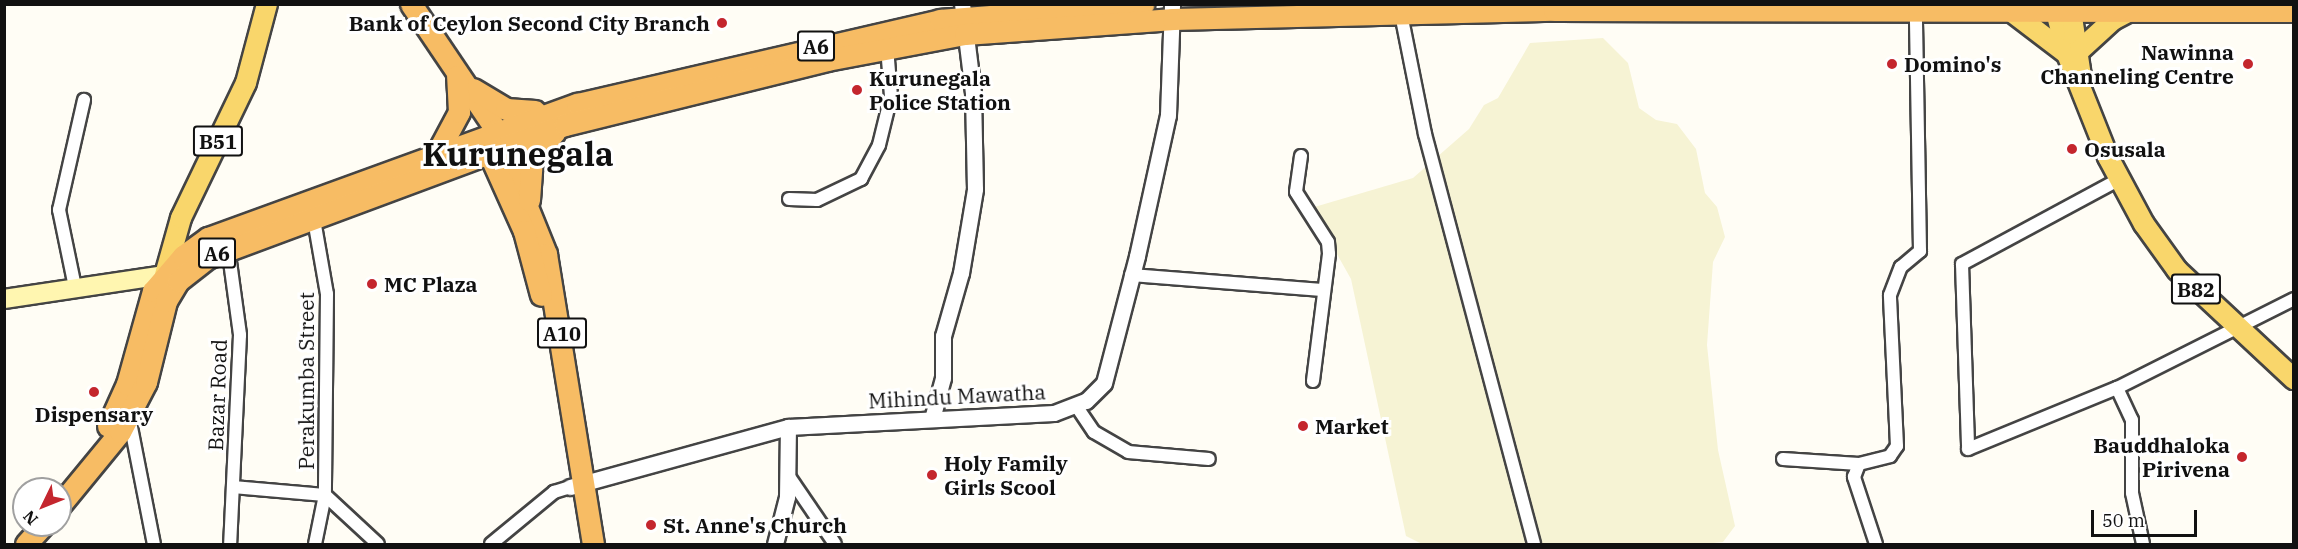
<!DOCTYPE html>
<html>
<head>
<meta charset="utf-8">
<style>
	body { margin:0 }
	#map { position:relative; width:2298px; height:549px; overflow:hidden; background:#fffdf5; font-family:"IBM Plex Serif",serif }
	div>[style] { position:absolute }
	.farmland>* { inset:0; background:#f6f3d4 }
	.roads { filter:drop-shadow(2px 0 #444) drop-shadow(-2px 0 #444) drop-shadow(0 2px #444) drop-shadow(0 -2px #444) }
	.minor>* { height:12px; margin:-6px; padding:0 6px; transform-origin:6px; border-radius:6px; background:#fff }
	.tertiary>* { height:15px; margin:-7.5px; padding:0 7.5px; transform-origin:7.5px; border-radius:7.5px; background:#fff }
	.secondary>* { height:18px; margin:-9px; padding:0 9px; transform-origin:9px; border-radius:9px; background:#fff6b0 }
	.primary>* { height:20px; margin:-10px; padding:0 10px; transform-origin:10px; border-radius:10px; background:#f9d66b }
	.trunk>* { height:21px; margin:-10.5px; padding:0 10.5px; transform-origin:10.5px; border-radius:10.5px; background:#f7bc64 }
	.dots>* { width:16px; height:16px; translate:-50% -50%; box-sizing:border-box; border:3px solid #fff; border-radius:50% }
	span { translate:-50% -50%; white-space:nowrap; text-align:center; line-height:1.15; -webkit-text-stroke:6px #fff; paint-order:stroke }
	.shield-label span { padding:2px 4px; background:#fff; border:2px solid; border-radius:4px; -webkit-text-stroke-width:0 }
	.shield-label { font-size:20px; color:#111; font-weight:700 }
	.poi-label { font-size:21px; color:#111; font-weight:700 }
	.right { translate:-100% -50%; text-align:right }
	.left { translate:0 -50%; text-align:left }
	.street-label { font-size:21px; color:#111 }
	.town-label { font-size:33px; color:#111; font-weight:700 }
	.frame { position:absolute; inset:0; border:6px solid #111; pointer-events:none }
	.north { position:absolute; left:12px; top:477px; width:60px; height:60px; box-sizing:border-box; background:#fff; border:2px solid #a0a0a0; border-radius:50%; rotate:227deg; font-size:16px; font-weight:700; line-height:24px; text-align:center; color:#111 }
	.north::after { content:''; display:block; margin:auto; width:21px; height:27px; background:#c4262e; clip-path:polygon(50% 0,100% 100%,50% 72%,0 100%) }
	.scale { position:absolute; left:2091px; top:510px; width:106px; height:27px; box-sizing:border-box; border:3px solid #111; border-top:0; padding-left:8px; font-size:18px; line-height:21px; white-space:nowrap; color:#111; -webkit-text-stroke:4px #fff; paint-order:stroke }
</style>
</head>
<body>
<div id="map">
	<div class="farmland">
		<div style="clip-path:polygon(1603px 38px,1628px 63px,1639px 108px,1656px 120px,1677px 124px,1696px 149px,1705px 193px,1717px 207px,1725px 237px,1713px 262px,1707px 345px,1718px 450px,1735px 526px,1723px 542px,1704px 544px,1422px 544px,1406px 536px,1351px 279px,1311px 208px,1413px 178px,1469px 129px,1484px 105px,1498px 98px,1530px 43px)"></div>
	</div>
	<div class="roads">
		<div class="minor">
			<div style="left:1401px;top:14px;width:122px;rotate:78.7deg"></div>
			<div style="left:1425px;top:134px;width:424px;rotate:75.1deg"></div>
			<div style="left:1301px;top:156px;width:36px;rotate:98deg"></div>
			<div style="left:1296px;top:192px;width:59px;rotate:57.4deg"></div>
			<div style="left:1328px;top:242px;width:12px;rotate:85deg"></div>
			<div style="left:1329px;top:254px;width:128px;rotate:97.2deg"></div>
			<div style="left:2118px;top:180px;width:177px;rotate:151.7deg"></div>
			<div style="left:1962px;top:264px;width:185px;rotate:88.1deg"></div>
			<div style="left:1968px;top:449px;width:161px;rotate:-22.3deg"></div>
			<div style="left:2117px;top:388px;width:198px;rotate:-26.7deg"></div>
			<div style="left:789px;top:199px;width:28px;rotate:2deg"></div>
			<div style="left:817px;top:200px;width:49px;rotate:-25.5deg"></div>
			<div style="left:861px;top:179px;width:38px;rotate:-62deg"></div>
			<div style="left:879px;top:145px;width:50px;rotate:-76.2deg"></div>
			<div style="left:891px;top:96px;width:49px;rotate:-94.7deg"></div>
			<div style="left:313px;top:214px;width:81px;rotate:80.1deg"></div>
			<div style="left:327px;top:294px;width:201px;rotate:90.6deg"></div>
			<div style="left:325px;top:495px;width:50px;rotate:101.5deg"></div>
			<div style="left:228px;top:247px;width:89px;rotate:82.2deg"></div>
			<div style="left:240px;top:335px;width:209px;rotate:92.7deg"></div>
			<div style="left:1131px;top:275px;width:192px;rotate:4.5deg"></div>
			<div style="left:75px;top:287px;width:79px;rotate:-101.7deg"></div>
			<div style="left:59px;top:210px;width:113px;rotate:-77.2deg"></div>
			<div style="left:2117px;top:388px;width:35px;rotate:65deg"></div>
			<div style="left:2132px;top:420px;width:73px;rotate:90deg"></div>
			<div style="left:2132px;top:493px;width:52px;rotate:77.8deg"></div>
			<div style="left:1077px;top:407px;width:30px;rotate:56deg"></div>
			<div style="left:1094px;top:432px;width:39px;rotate:30deg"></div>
			<div style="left:1128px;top:452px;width:81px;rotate:4.9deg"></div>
			<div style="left:129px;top:417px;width:129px;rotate:78.9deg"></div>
			<div style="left:1783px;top:459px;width:76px;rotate:3.8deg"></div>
			<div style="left:788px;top:475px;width:83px;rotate:55.7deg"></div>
			<div style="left:233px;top:487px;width:92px;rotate:5deg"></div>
			<div style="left:325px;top:495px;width:72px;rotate:42.8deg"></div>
			<div style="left:491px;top:544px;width:82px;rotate:-39.5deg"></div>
			<div style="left:554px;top:492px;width:17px;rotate:-17deg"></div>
			<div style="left:1876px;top:544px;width:71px;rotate:-108.2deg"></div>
			<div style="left:1854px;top:477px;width:14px;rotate:-69deg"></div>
			<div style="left:1859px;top:464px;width:32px;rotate:-14deg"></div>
			<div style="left:1890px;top:456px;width:12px;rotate:-55deg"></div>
			<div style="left:1897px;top:446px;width:151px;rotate:-92.7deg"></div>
			<div style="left:1890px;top:295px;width:30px;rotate:-69deg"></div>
			<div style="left:1901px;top:267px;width:25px;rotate:-40deg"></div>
			<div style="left:1920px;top:251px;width:239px;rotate:-91deg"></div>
		</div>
		<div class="tertiary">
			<div style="left:932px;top:419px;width:42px;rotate:-75deg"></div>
			<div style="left:943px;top:378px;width:42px;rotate:-90deg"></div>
			<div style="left:943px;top:336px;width:66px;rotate:-74.1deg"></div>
			<div style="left:961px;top:273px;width:85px;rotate:-80.5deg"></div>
			<div style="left:975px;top:189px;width:96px;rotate:-91.2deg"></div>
			<div style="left:973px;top:93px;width:90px;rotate:-97deg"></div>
			<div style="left:570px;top:487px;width:226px;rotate:-15.4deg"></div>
			<div style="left:788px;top:427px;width:266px;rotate:-3deg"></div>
			<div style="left:1054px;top:413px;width:34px;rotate:-21deg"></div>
			<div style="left:1086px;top:401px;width:25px;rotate:-45deg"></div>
			<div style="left:1104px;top:383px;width:131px;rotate:-75.4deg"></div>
			<div style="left:1137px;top:256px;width:144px;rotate:-77.6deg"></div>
			<div style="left:1168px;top:115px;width:111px;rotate:-87.9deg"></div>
			<div style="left:775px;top:544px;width:49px;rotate:-75.7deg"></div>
			<div style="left:787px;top:497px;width:70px;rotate:-89.2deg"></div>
		</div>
		<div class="secondary">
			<div style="left:4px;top:299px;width:163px;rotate:-8.5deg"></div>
		</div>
		<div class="primary">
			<div style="left:2054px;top:4px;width:52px;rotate:75.4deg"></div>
			<div style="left:2067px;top:54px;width:111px;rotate:68.3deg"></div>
			<div style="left:2108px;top:157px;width:76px;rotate:61.8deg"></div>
			<div style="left:2144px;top:224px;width:57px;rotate:54.3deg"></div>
			<div style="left:2177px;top:270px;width:160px;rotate:43deg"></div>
			<div style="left:2070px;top:4px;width:73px;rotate:81.3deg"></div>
			<div style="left:2012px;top:12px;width:69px;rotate:37.4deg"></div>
			<div style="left:2080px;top:50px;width:45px;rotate:-42.3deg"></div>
			<div style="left:2113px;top:20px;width:21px;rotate:-28deg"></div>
			<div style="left:165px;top:275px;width:59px;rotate:-74.3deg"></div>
			<div style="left:181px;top:218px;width:150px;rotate:-64.3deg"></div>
			<div style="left:246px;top:83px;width:82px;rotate:-75.1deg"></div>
		</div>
		<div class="trunk">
			<div style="left:411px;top:4px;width:152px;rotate:56deg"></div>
			<div style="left:496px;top:130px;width:134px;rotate:68deg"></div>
			<div style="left:546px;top:254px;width:294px;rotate:80.8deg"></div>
			<div style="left:473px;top:89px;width:39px;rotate:31deg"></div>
			<div style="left:506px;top:109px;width:29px;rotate:4deg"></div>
			<div style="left:484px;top:142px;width:98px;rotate:65.8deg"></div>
			<div style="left:524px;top:231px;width:66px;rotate:75.1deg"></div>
			<div style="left:435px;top:157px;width:51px;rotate:-61.9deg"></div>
			<div style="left:459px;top:112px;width:36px;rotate:-93deg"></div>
			<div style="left:529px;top:200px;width:42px;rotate:-85.9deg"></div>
			<div style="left:532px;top:158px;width:35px;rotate:-49deg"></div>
			<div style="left:108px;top:426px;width:46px;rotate:-65.7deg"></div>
			<div style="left:127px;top:384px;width:97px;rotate:-74.4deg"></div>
			<div style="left:153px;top:291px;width:46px;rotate:-49.4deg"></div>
			<div style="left:183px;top:256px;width:31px;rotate:-36deg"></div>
			<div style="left:208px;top:238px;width:393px;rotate:-20deg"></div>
			<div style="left:577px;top:104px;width:373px;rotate:-13deg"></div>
			<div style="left:940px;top:20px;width:204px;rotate:-4.5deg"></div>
			<div style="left:60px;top:505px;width:94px;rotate:-50.6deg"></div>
			<div style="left:120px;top:432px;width:56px;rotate:-62.5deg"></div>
			<div style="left:146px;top:382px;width:83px;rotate:-76.1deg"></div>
			<div style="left:166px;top:301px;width:23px;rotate:-59deg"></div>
			<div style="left:178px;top:281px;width:37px;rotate:-38deg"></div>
			<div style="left:207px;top:258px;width:382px;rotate:-20.4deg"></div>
			<div style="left:565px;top:125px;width:270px;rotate:-13.9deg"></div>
			<div style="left:827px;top:60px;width:140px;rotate:-10.7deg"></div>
			<div style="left:965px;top:34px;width:209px;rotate:-4.1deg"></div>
			<div style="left:1173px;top:19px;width:381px;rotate:-1.4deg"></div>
			<div style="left:1554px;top:10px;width:740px;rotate:0.08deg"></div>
			<div style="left:26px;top:544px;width:25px;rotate:-48deg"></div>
		</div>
	</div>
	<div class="dots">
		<div style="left:722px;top:23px;background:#c4262e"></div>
		<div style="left:1892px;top:64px;background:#c4262e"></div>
		<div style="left:2248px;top:64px;background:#c4262e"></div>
		<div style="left:857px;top:90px;background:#c4262e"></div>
		<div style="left:2072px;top:149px;background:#c4262e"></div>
		<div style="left:372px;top:284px;background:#c4262e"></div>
		<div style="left:94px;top:392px;background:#c4262e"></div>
		<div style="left:1303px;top:426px;background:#c4262e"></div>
		<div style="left:2242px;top:457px;background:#c4262e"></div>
		<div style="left:932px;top:475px;background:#c4262e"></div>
		<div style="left:651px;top:525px;background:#c4262e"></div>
	</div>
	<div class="shield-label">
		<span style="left:816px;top:46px">A6</span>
		<span style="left:218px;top:141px">B51</span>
		<span style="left:217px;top:253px">A6</span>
		<span style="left:2196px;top:289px">B82</span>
		<span style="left:562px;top:333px">A10</span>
	</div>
	<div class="poi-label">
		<span class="right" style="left:710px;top:23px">Bank of Ceylon Second City Branch</span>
		<span class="right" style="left:2234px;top:64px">Nawinna<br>Channeling Centre</span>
		<span class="left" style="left:1904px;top:64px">Domino's</span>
		<span class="left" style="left:869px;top:90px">Kurunegala<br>Police Station</span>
		<span class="left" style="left:2084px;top:149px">Osusala</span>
		<span class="left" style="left:384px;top:284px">MC Plaza</span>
		<span style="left:94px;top:414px">Dispensary</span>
		<span class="left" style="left:1315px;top:426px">Market</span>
		<span class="right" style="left:2230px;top:457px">Bauddhaloka<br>Pirivena</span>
		<span class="left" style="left:944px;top:475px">Holy Family<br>Girls Scool</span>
		<span class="left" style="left:663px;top:525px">St. Anne's Church</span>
	</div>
	<div class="street-label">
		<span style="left:306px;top:381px;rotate:-90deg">Perakumba Street</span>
		<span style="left:217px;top:395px;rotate:-88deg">Bazar Road</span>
		<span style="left:957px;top:396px;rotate:-3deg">Mihindu Mawatha</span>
	</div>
	<div class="town-label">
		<span style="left:518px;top:154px">Kurunegala</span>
	</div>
	<div class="frame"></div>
	<div class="north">N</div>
	<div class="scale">50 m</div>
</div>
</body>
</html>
